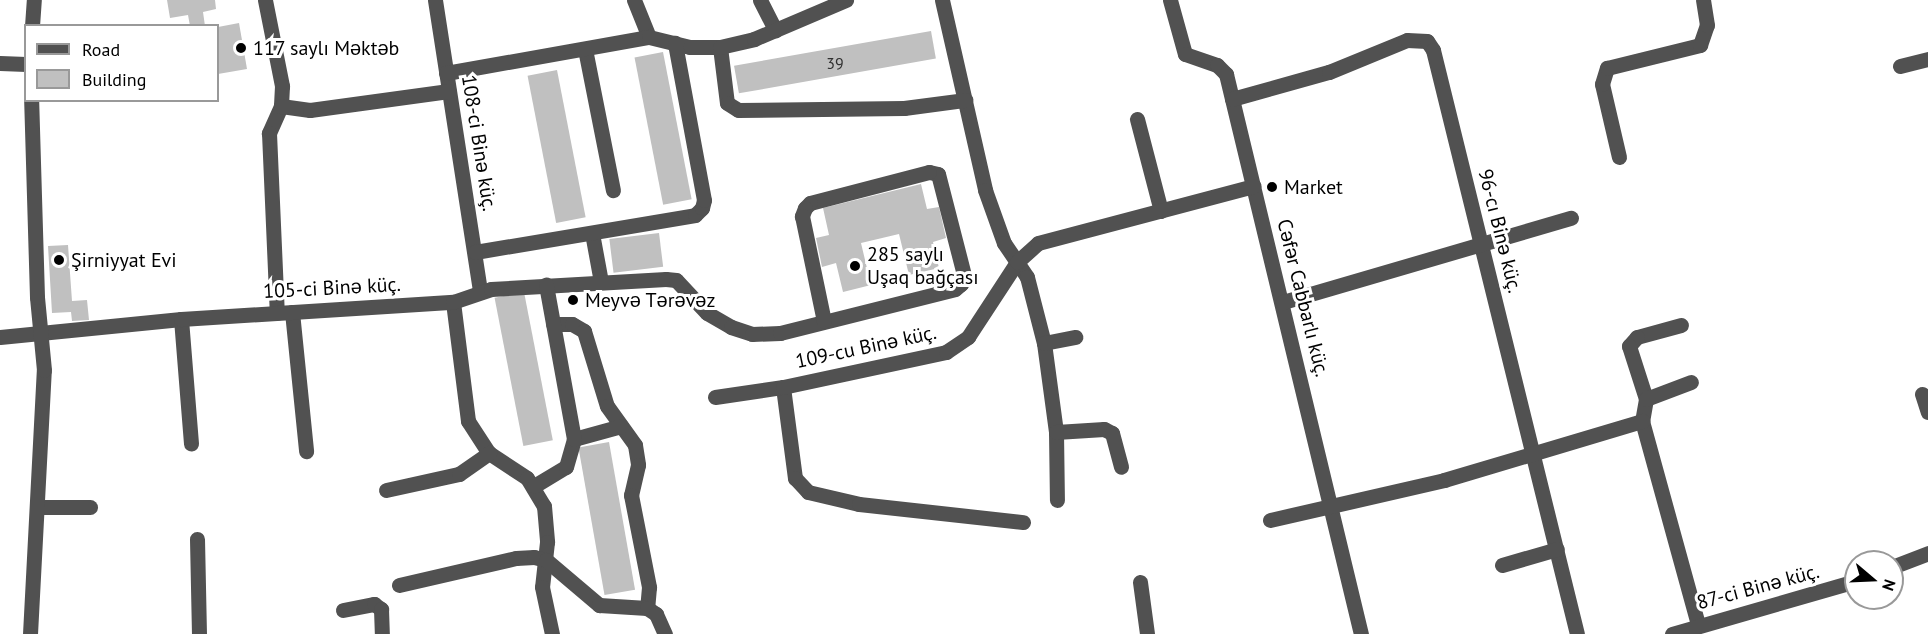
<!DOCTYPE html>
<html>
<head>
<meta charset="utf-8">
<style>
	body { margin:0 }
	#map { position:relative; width:1928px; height:634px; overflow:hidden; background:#fff; font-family:"PT Sans",sans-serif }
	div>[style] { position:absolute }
	.building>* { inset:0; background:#c0c0c0; transform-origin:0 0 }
	.minor>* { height:15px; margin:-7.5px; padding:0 7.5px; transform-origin:7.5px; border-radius:7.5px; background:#515151 }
	.dots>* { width:16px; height:16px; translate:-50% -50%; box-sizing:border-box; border:3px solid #fff; border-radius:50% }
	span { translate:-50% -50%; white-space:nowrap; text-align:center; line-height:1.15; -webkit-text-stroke:6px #fff; paint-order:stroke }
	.number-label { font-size:16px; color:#303030 }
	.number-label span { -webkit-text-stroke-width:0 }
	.poi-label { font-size:20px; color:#000 }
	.left { translate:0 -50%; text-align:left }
	.street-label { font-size:20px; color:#000 }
	.legend { position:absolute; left:24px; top:24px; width:195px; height:78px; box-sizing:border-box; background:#fff; border:2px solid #999; margin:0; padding:8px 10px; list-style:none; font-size:18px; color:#000 }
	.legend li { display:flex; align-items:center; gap:12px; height:30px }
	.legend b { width:30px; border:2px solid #999 }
	.north { position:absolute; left:1844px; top:550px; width:60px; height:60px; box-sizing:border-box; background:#fff; border:2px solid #999; border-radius:50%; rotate:109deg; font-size:16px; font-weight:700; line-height:24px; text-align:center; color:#000 }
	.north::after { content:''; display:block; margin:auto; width:21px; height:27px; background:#000; clip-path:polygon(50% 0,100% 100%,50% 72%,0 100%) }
</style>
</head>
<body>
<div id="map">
	<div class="building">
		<div style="clip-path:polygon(167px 0,215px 0,216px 9px,203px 12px,205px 26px,190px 26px,188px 15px,170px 18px)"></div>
		<div style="clip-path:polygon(239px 23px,247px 69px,218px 74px,218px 27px)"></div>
		<div style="left:931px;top:31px;width:28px;height:200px;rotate:80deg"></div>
		<div style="left:663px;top:52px;width:150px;height:29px;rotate:79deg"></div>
		<div style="left:557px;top:70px;width:150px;height:30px;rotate:79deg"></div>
		<div style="clip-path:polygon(921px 184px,927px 209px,939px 207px,946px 238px,933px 242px,939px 268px,909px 275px,899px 234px,861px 243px,871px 285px,843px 292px,836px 263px,822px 267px,816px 238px,829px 235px,823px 208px)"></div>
		<div style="left:659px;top:233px;width:34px;height:50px;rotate:83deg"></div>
		<div style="clip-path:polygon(68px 245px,72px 301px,87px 300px,89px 320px,72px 321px,71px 312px,52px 313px,48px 246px)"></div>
		<div style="left:524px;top:292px;width:151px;height:30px;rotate:79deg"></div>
		<div style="left:609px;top:442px;width:150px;height:31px;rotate:80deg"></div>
	</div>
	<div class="minor">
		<div style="left:265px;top:0;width:88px;rotate:78.8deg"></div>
		<div style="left:282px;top:86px;width:20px;rotate:93deg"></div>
		<div style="left:281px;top:106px;width:30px;rotate:114deg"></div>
		<div style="left:269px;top:133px;width:180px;rotate:87.5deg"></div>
		<div style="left:435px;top:0;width:295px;rotate:81.2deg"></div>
		<div style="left:634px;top:0;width:40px;rotate:68deg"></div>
		<div style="left:760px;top:0;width:34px;rotate:63deg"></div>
		<div style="left:942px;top:0;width:195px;rotate:77.2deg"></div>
		<div style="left:985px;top:190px;width:56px;rotate:70.3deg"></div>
		<div style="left:1004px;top:243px;width:41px;rotate:55.9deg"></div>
		<div style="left:1027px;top:277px;width:68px;rotate:75.6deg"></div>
		<div style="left:1044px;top:343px;width:90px;rotate:82.3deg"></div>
		<div style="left:1056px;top:432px;width:68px;rotate:89.2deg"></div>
		<div style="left:1170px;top:0;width:56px;rotate:74.5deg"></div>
		<div style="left:1185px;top:54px;width:34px;rotate:19deg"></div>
		<div style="left:1217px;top:65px;width:13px;rotate:45deg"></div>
		<div style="left:1226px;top:74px;width:576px;rotate:76.45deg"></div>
		<div style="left:32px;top:26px;width:26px;rotate:-86deg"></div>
		<div style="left:720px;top:47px;width:56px;rotate:82.9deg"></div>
		<div style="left:727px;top:103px;width:13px;rotate:32deg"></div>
		<div style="left:738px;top:110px;width:166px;rotate:-0.7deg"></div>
		<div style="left:904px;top:108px;width:62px;rotate:-7.5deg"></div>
		<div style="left:585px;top:49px;width:144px;rotate:78.8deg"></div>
		<div style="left:0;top:63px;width:26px;rotate:2deg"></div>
		<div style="left:1900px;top:66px;width:29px;rotate:-14deg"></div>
		<div style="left:446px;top:73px;width:206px;rotate:-10.1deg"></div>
		<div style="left:649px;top:37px;width:42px;rotate:13.7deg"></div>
		<div style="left:690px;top:47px;width:30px"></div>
		<div style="left:720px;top:47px;width:35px;rotate:-13deg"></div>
		<div style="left:754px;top:39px;width:100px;rotate:-23deg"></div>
		<div style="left:1232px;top:99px;width:101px;rotate:-15.6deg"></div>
		<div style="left:1329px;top:72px;width:84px;rotate:-22.3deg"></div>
		<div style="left:1407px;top:40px;width:20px;rotate:3deg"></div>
		<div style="left:1427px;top:41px;width:11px;rotate:56deg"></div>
		<div style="left:1433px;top:50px;width:601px;rotate:76.15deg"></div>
		<div style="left:281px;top:106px;width:29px;rotate:8deg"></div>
		<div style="left:310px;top:110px;width:140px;rotate:-7.8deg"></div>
		<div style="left:1137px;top:119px;width:95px;rotate:75.4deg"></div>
		<div style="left:1619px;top:157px;width:75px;rotate:-103.1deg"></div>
		<div style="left:1602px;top:84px;width:17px;rotate:-73deg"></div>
		<div style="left:1607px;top:68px;width:96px;rotate:-13.9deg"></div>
		<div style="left:1700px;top:45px;width:21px;rotate:-71deg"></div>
		<div style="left:1707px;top:25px;width:25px;rotate:-99deg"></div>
		<div style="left:592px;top:233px;width:50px;rotate:79.6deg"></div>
		<div style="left:475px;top:252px;width:223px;rotate:-9.5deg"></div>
		<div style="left:695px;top:215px;width:10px;rotate:-45deg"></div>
		<div style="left:702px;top:208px;width:8px;rotate:-76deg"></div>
		<div style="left:704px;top:200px;width:160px;rotate:-100.5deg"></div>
		<div style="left:453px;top:302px;width:120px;rotate:82.8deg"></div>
		<div style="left:468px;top:421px;width:38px;rotate:57deg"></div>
		<div style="left:489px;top:453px;width:45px;rotate:33.3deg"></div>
		<div style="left:527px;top:478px;width:33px;rotate:59deg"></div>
		<div style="left:544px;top:506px;width:36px;rotate:85deg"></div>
		<div style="left:547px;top:542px;width:45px;rotate:96.3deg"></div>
		<div style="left:542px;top:587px;width:48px;rotate:78deg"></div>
		<div style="left:1283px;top:302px;width:300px;rotate:-16.3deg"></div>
		<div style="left:292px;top:312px;width:140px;rotate:84.2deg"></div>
		<div style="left:181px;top:319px;width:125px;rotate:85.4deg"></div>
		<div style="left:553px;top:324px;width:19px"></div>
		<div style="left:572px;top:324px;width:14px;rotate:30deg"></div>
		<div style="left:584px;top:331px;width:78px;rotate:73deg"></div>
		<div style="left:607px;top:406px;width:48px;rotate:54.3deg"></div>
		<div style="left:635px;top:445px;width:20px;rotate:81deg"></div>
		<div style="left:638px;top:465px;width:31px;rotate:103deg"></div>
		<div style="left:631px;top:495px;width:94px;rotate:78.9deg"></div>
		<div style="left:649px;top:587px;width:21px;rotate:95deg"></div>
		<div style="left:1681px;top:325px;width:46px;rotate:164.7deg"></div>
		<div style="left:1637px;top:337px;width:12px;rotate:132deg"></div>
		<div style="left:1629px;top:346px;width:56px;rotate:72.2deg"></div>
		<div style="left:1646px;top:399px;width:22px;rotate:100deg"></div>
		<div style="left:1642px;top:421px;width:212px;rotate:74.6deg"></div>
		<div style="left:0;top:337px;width:182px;rotate:-5.7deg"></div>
		<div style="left:181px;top:319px;width:273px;rotate:-3.6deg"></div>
		<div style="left:453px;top:302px;width:40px;rotate:-18.9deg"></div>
		<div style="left:491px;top:289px;width:175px;rotate:-3.3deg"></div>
		<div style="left:666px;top:279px;width:10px;rotate:6deg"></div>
		<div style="left:676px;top:280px;width:45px;rotate:46.8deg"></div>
		<div style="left:707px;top:313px;width:28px;rotate:30deg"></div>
		<div style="left:731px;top:327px;width:22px;rotate:18deg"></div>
		<div style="left:752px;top:334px;width:28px;rotate:-2deg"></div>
		<div style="left:780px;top:333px;width:180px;rotate:-14.1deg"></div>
		<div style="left:955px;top:289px;width:8px;rotate:-40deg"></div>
		<div style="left:961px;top:284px;width:9px;rotate:-72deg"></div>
		<div style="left:964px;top:275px;width:104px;rotate:-104.4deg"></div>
		<div style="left:938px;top:174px;width:9px;rotate:-167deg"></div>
		<div style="left:929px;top:172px;width:123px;rotate:165.4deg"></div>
		<div style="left:810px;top:203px;width:7px;rotate:135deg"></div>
		<div style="left:805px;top:208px;width:9px;rotate:111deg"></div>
		<div style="left:802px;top:216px;width:107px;rotate:78.2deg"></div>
		<div style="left:1044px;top:343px;width:32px;rotate:-11deg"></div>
		<div style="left:783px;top:387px;width:92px;rotate:82.5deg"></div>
		<div style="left:795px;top:478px;width:19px;rotate:47deg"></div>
		<div style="left:808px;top:492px;width:52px;rotate:13.2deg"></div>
		<div style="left:859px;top:504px;width:165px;rotate:6.3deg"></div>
		<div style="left:1922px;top:394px;width:19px;rotate:72deg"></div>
		<div style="left:715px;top:397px;width:69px;rotate:-8.4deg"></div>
		<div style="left:783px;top:387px;width:167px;rotate:-12.1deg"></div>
		<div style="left:946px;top:352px;width:27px;rotate:-34deg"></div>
		<div style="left:968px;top:337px;width:90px;rotate:-56.8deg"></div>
		<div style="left:1017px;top:262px;width:28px;rotate:-42deg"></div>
		<div style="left:1038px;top:243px;width:223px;rotate:-14.8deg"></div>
		<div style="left:1646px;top:399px;width:48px;rotate:-20.7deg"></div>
		<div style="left:1056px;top:432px;width:48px;rotate:-3.6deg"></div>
		<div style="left:1104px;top:429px;width:9px;rotate:27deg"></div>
		<div style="left:1112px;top:433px;width:35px;rotate:75deg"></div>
		<div style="left:574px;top:439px;width:49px;rotate:-15.5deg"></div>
		<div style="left:534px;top:486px;width:37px;rotate:-31deg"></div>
		<div style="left:566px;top:467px;width:29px;rotate:-74deg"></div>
		<div style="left:574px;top:439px;width:157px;rotate:-100.3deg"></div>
		<div style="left:386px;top:490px;width:75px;rotate:-12.4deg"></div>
		<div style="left:459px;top:474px;width:37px;rotate:-35deg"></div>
		<div style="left:38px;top:507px;width:52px"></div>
		<div style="left:1270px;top:520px;width:179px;rotate:-12.9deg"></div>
		<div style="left:1444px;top:480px;width:207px;rotate:-16.6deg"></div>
		<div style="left:197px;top:539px;width:95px;rotate:88.8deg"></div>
		<div style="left:1502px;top:565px;width:57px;rotate:-16.2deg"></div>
		<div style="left:1892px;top:567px;width:39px;rotate:-21deg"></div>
		<div style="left:1140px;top:582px;width:52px;rotate:82.3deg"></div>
		<div style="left:399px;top:585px;width:120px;rotate:-13deg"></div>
		<div style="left:516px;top:558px;width:18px;rotate:-3deg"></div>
		<div style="left:534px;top:557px;width:12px;rotate:14deg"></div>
		<div style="left:546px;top:560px;width:70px;rotate:40.3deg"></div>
		<div style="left:599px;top:605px;width:48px;rotate:3.6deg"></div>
		<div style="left:647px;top:608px;width:11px;rotate:34deg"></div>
		<div style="left:656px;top:614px;width:22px;rotate:66deg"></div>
		<div style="left:343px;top:610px;width:32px;rotate:-11deg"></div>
		<div style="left:374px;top:604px;width:9px;rotate:36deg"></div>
		<div style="left:381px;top:609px;width:25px;rotate:88deg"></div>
		<div style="left:30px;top:634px;width:264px;rotate:-87deg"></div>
		<div style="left:44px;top:370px;width:73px;rotate:-95.5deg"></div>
		<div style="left:37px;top:297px;width:197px;rotate:-91.7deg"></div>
		<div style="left:1672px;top:634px;width:191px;rotate:-16.1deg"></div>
	</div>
	<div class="dots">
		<div style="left:241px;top:48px;background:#000"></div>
		<div style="left:1272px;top:187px;background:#000"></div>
		<div style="left:59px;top:260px;background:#000"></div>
		<div style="left:855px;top:266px;background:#000"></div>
		<div style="left:573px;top:300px;background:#000"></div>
	</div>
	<div class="number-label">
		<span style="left:835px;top:63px">39</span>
	</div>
	<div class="poi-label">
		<span class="left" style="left:253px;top:48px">117 saylı Məktəb</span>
		<span class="left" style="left:1284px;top:187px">Market</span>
		<span class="left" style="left:867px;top:266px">285 saylı<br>Uşaq bağçası</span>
		<span class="left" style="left:71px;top:260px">Şirniyyat Evi</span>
		<span class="left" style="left:585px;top:300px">Meyvə Tərəvəz</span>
	</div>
	<div class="street-label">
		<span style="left:479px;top:143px;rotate:81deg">108-ci Binə küç.</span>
		<span style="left:1500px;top:231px;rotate:76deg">96-cı Binə küç.</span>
		<span style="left:332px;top:288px;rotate:-3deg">105-ci Binə küç.</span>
		<span style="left:1303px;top:298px;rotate:76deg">Cəfər Cabbarlı küç.</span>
		<span style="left:866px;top:347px;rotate:-12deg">109-cu Binə küç.</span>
		<span style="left:1758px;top:587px;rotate:-15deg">87-ci Binə küç.</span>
	</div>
	<ul class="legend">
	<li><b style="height:8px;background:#515151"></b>Road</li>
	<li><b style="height:16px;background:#c0c0c0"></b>Building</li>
	</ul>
	<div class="north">N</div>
</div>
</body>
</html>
